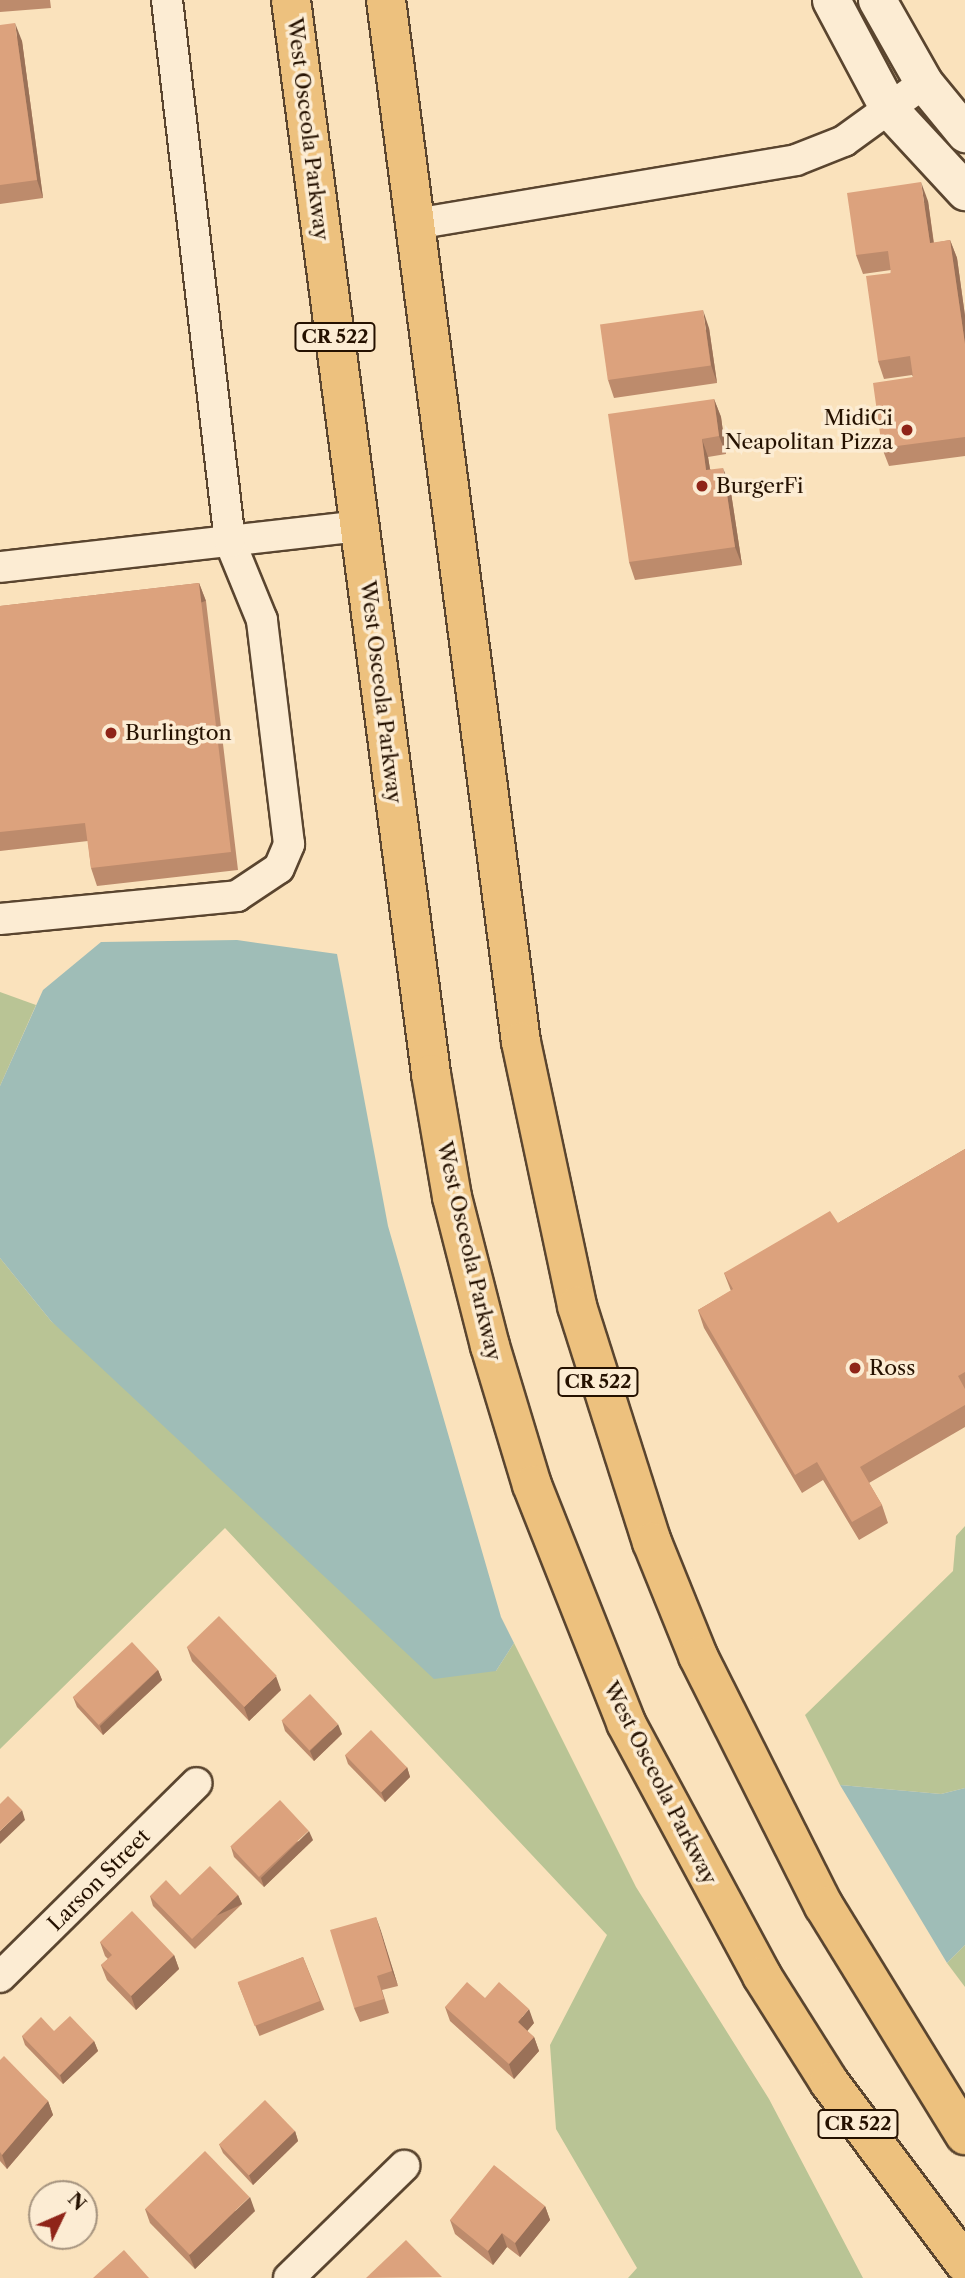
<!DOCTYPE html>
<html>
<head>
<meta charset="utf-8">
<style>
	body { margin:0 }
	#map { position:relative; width:965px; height:2278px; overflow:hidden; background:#fae2bc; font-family:"Libre Caslon Text",serif }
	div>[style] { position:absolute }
	.green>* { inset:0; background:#b9c495 }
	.water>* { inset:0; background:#9fbdb7 }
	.roads { filter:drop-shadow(2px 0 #5a452f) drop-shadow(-2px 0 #5a452f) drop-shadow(0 2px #5a452f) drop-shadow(0 -2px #5a452f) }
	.minor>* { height:30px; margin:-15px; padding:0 15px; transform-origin:15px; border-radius:15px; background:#fcecd3 }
	.tertiary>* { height:37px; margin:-18.5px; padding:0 18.5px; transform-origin:18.5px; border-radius:18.5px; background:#fcecd3 }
	.primary>* { height:38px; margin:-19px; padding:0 19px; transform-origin:19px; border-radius:19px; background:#edc17e }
	.wall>* { inset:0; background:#bd8b6c; transform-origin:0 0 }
	.shaded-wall>* { inset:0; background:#9a7158; transform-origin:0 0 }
	.building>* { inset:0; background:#dca27d; transform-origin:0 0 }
	.dots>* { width:19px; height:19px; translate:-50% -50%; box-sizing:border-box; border:4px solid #fcecd3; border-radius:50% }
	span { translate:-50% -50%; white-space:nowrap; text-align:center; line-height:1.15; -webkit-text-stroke:7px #fcecd3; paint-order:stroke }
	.shield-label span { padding:2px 5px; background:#fcecd3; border:2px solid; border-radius:5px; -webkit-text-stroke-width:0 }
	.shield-label { font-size:19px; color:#251100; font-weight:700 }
	.street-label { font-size:21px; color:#251100 }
	.poi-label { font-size:21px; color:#251100 }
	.right { translate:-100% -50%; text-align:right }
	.left { translate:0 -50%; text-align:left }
	.north { position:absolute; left:28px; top:2180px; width:70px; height:70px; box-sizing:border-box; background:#fcecd3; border:2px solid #a6947f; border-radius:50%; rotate:46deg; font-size:19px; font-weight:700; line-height:28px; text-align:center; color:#251100 }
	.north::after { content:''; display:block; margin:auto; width:24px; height:32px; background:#8f2418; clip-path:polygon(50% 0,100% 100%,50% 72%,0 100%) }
</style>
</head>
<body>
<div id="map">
	<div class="green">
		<div style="clip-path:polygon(0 992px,36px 1005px,0 1086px)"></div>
		<div style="clip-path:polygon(0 1258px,51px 1321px,496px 1671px,514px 1643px,636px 1887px,769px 2099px,863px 2278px,628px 2278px,637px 2268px,556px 2129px,550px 2045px,607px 1935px,225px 1528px,0 1749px)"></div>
		<div style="clip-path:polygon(965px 1526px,965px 1788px,941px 1794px,840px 1785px,805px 1715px,953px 1571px,956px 1536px)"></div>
		<div style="clip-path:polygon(965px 1945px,965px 1987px,947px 1963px)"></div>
	</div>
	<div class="water">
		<div style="clip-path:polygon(237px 940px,337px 954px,388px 1226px,501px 1617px,514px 1643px,496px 1671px,434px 1679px,51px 1321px,0 1258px,0 1086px,43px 990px,101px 942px)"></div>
		<div style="clip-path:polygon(840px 1785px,941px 1794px,965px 1788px,965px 1945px,947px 1963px)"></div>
	</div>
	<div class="roads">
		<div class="minor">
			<div style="left:415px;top:224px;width:386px;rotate:-9.5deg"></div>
			<div style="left:796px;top:160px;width:52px;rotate:-21.6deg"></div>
			<div style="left:844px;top:141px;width:99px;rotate:-35.9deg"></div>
			<div style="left:0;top:567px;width:362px;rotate:-6.5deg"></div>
			<div style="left:0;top:919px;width:238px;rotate:-5.5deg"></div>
			<div style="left:237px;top:896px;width:50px;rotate:-33.7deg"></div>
			<div style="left:279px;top:868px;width:26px;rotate:-67deg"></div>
			<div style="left:289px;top:844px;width:226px;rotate:-96.9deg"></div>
			<div style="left:262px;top:620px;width:84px;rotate:-112.3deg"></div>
			<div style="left:230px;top:542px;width:546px;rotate:-96.63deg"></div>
			<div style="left:0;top:1977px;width:276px;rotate:-44.6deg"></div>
			<div style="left:289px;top:2278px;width:161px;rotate:-44.2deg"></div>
		</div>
		<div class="tertiary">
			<div style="left:831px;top:0;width:123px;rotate:62deg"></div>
			<div style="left:889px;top:109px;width:112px;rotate:47.2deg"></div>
			<div style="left:877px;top:0;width:95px;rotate:60.5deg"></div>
			<div style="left:924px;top:83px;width:65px;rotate:50.6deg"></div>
		</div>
		<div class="primary">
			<div style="left:291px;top:0;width:1083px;rotate:82.57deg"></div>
			<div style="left:431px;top:1074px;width:125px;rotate:80.3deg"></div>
			<div style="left:452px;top:1197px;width:154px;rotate:75.7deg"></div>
			<div style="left:490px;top:1346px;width:145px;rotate:73.2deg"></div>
			<div style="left:532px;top:1485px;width:256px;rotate:68.4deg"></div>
			<div style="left:626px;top:1723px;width:287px;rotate:61.7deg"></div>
			<div style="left:762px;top:1976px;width:125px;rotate:57.7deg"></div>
			<div style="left:829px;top:2082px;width:227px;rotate:53.2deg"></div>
			<div style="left:386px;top:0;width:1051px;rotate:82.62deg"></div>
			<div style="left:521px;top:1042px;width:270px;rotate:78deg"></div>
			<div style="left:577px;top:1306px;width:248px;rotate:72.4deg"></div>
			<div style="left:652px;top:1542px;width:123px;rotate:68deg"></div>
			<div style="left:698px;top:1656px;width:280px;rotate:63.3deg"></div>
			<div style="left:824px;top:1906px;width:269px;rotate:58.4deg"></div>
		</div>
	</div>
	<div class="wall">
		<div style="clip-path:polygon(0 0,50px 0,51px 8px,0 12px)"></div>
		<div style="clip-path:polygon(0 25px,22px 41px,43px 198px,0 204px)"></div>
		<div style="clip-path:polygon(928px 201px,934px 243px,950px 240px,957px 258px,965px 316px,965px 456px,889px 466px,882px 448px,913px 377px,912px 375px,884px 379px,878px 361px,891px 270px,863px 274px,856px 255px)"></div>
		<div style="clip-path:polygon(709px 328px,717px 383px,614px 398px,608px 380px)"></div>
		<div style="clip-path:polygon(714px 399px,721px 417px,726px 454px,708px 457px,710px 469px,730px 486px,742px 565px,635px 580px,629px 562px)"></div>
		<div style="clip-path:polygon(199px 583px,206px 601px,238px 870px,97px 886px,91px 868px,88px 841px,0 851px,0 606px)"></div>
		<div style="clip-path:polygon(965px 1149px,965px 1427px,869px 1483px,882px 1505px,888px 1523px,859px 1540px,823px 1480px,802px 1493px,704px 1328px,698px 1310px,731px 1291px,724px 1273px,838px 1223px)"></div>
		<div style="clip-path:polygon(187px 1647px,281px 1690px,249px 1721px,192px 1661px)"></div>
		<div style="clip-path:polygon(158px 1670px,162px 1680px,103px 1735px,77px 1707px,73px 1697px)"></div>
		<div style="clip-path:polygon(282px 1721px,342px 1734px,314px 1761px,285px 1731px)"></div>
		<div style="clip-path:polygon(345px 1755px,407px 1767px,410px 1777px,385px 1802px,348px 1764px)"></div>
		<div style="clip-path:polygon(313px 1840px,264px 1887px,234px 1857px,231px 1847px)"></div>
		<div style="clip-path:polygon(180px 1895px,238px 1895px,242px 1904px,195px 1949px,153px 1906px,150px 1896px)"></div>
		<div style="clip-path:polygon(376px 1917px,398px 1986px,382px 1990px,389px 2013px,360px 2022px,354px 2008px)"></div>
		<div style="clip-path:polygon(100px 1942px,174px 1955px,179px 1969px,136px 2010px,107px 1980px,101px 1965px,108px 1959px,105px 1956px)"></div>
		<div style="left:303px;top:1957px;width:57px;height:70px;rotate:68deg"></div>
		<div style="clip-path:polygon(485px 1998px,534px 2023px,527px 2031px,534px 2037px,539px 2051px,514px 2079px,450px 2021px,445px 2007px)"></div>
		<div style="clip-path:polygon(54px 2031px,94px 2041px,98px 2051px,63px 2084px,25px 2045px,22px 2036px)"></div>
		<div style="clip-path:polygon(0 2060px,48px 2101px,53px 2115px,7px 2169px,0 2161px)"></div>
		<div style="clip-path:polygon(295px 2131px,298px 2141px,253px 2185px,223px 2153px,219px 2144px)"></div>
		<div style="clip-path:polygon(545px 2206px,550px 2220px,520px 2257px,507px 2247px,493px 2265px,455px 2234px,450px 2220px)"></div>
		<div style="clip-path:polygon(145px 2209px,255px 2211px,195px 2269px,150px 2223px)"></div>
	</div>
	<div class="shaded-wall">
		<div style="clip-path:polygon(15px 23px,22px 41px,43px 198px,37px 180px)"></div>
		<div style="clip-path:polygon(921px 182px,928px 201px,936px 261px,930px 243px)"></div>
		<div style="clip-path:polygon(950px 240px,957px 258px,965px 316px,965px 344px)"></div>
		<div style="clip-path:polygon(703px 310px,709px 328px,717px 383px,711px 365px)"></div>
		<div style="clip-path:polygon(714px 399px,721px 417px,726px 454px,719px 436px)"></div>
		<div style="clip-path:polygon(702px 439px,708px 457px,713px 488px,706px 470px)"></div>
		<div style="clip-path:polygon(723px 468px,730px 486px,742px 565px,735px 547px)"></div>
		<div style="left:199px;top:583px;width:19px;height:271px;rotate:69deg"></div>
		<div style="clip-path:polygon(158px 1670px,162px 1680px,103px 1735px,100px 1726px)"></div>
		<div style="clip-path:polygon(276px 1676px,281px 1690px,249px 1721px,244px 1707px)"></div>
		<div style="clip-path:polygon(338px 1724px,342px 1734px,314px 1761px,310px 1751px)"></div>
		<div style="clip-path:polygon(407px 1767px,410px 1777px,385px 1802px,381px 1792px)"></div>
		<div style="clip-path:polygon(22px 1810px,25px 1820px,0 1844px,0 1831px)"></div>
		<div style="clip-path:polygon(309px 1831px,313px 1840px,264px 1887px,261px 1878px)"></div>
		<div style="left:238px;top:1895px;width:10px;height:64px;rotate:66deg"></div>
		<div style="clip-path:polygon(376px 1917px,381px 1931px,398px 1986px,392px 1971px)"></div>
		<div style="clip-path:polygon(174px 1955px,179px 1969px,136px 2010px,131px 1996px)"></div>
		<div style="clip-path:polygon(529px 2009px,534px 2023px,523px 2036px,518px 2022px)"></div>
		<div style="clip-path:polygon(534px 2037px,539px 2051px,514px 2079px,509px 2064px)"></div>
		<div style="clip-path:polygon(94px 2041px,98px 2051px,63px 2084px,60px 2075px)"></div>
		<div style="clip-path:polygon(48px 2101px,53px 2115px,7px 2169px,2px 2155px)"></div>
		<div style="clip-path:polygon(295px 2131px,298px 2141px,253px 2185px,249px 2175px)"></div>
		<div style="clip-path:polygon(250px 2197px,255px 2211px,195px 2269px,189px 2255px)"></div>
		<div style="clip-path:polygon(545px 2206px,550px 2220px,520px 2257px,515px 2243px)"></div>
		<div style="clip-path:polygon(502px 2233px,507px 2247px,493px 2265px,488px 2251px)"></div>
	</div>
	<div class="building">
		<div style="clip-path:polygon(15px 23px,37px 180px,0 185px,0 25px)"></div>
		<div style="clip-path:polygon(921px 182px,930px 243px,950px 240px,965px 344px,965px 437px,882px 448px,873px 383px,913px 377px,910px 356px,878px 361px,866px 276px,891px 273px,888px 251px,856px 255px,847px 193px)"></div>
		<div style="left:703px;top:310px;width:56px;height:104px;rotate:82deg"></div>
		<div style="clip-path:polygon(714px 399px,719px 436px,702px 439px,706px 470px,723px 468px,735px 547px,629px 562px,608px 414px)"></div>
		<div style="clip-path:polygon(199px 583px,231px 852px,91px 868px,85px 823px,0 832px,0 606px)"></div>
		<div style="clip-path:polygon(965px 1149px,965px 1372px,958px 1376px,965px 1389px,965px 1405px,860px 1467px,882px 1505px,852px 1522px,817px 1462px,795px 1475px,698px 1310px,733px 1289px,724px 1273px,830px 1211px,838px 1223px)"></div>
		<div style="left:219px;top:1616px;width:83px;height:45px;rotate:46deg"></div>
		<div style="left:132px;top:1642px;width:38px;height:81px;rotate:47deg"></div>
		<div style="left:310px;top:1694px;width:41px;height:39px;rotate:47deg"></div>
		<div style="left:371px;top:1730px;width:52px;height:36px;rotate:46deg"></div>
		<div style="clip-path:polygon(8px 1796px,22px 1810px,0 1831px,0 1804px)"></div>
		<div style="left:280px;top:1800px;width:42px;height:68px;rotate:47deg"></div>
		<div style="clip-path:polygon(210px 1866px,238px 1895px,192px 1939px,150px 1896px,166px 1880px,180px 1895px)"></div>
		<div style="clip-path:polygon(132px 1911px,174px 1955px,131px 1996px,101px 1965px,112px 1955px,100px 1942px)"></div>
		<div style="clip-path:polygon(376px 1917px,392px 1971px,377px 1976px,384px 1999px,354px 2008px,330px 1930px)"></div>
		<div style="left:303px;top:1957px;width:47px;height:70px;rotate:69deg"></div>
		<div style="clip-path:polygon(467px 1982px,485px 1998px,499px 1982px,529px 2009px,518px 2022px,534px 2037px,509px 2064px,445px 2007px)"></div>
		<div style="clip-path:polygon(70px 2016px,94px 2041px,60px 2075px,22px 2036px,41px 2017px,54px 2031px)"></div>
		<div style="clip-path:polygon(4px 2056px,48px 2101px,2px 2155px,0 2152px,0 2060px)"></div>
		<div style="left:265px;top:2100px;width:43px;height:64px;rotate:46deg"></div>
		<div style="left:205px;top:2151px;width:64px;height:83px;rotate:46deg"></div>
		<div style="clip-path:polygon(494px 2165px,545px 2206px,515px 2243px,502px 2233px,488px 2251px,450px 2220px)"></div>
		<div style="clip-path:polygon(406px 2240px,442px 2277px,366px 2278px)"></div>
		<div style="clip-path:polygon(124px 2250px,149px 2278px,93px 2278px)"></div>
	</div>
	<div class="dots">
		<div style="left:907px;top:430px;background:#8f2418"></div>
		<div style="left:702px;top:486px;background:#8f2418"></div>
		<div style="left:111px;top:733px;background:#8f2418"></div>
		<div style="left:855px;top:1368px;background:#8f2418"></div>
	</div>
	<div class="shield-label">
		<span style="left:335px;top:337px">CR 522</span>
		<span style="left:598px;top:1382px">CR 522</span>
		<span style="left:858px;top:2124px">CR 522</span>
	</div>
	<div class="street-label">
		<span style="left:308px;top:129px;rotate:83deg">West Osceola Parkway</span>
		<span style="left:381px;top:692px;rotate:83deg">West Osceola Parkway</span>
		<span style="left:469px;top:1251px;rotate:77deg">West Osceola Parkway</span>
		<span style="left:660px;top:1783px;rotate:63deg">West Osceola Parkway</span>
		<span style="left:99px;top:1880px;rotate:-45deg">Larson Street</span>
	</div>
	<div class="poi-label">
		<span class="right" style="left:893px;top:430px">MidiCi<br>Neapolitan Pizza</span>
		<span class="left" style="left:716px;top:486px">BurgerFi</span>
		<span class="left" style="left:125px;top:733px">Burlington</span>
		<span class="left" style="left:869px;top:1368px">Ross</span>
	</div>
	<div class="north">N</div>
</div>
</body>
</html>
